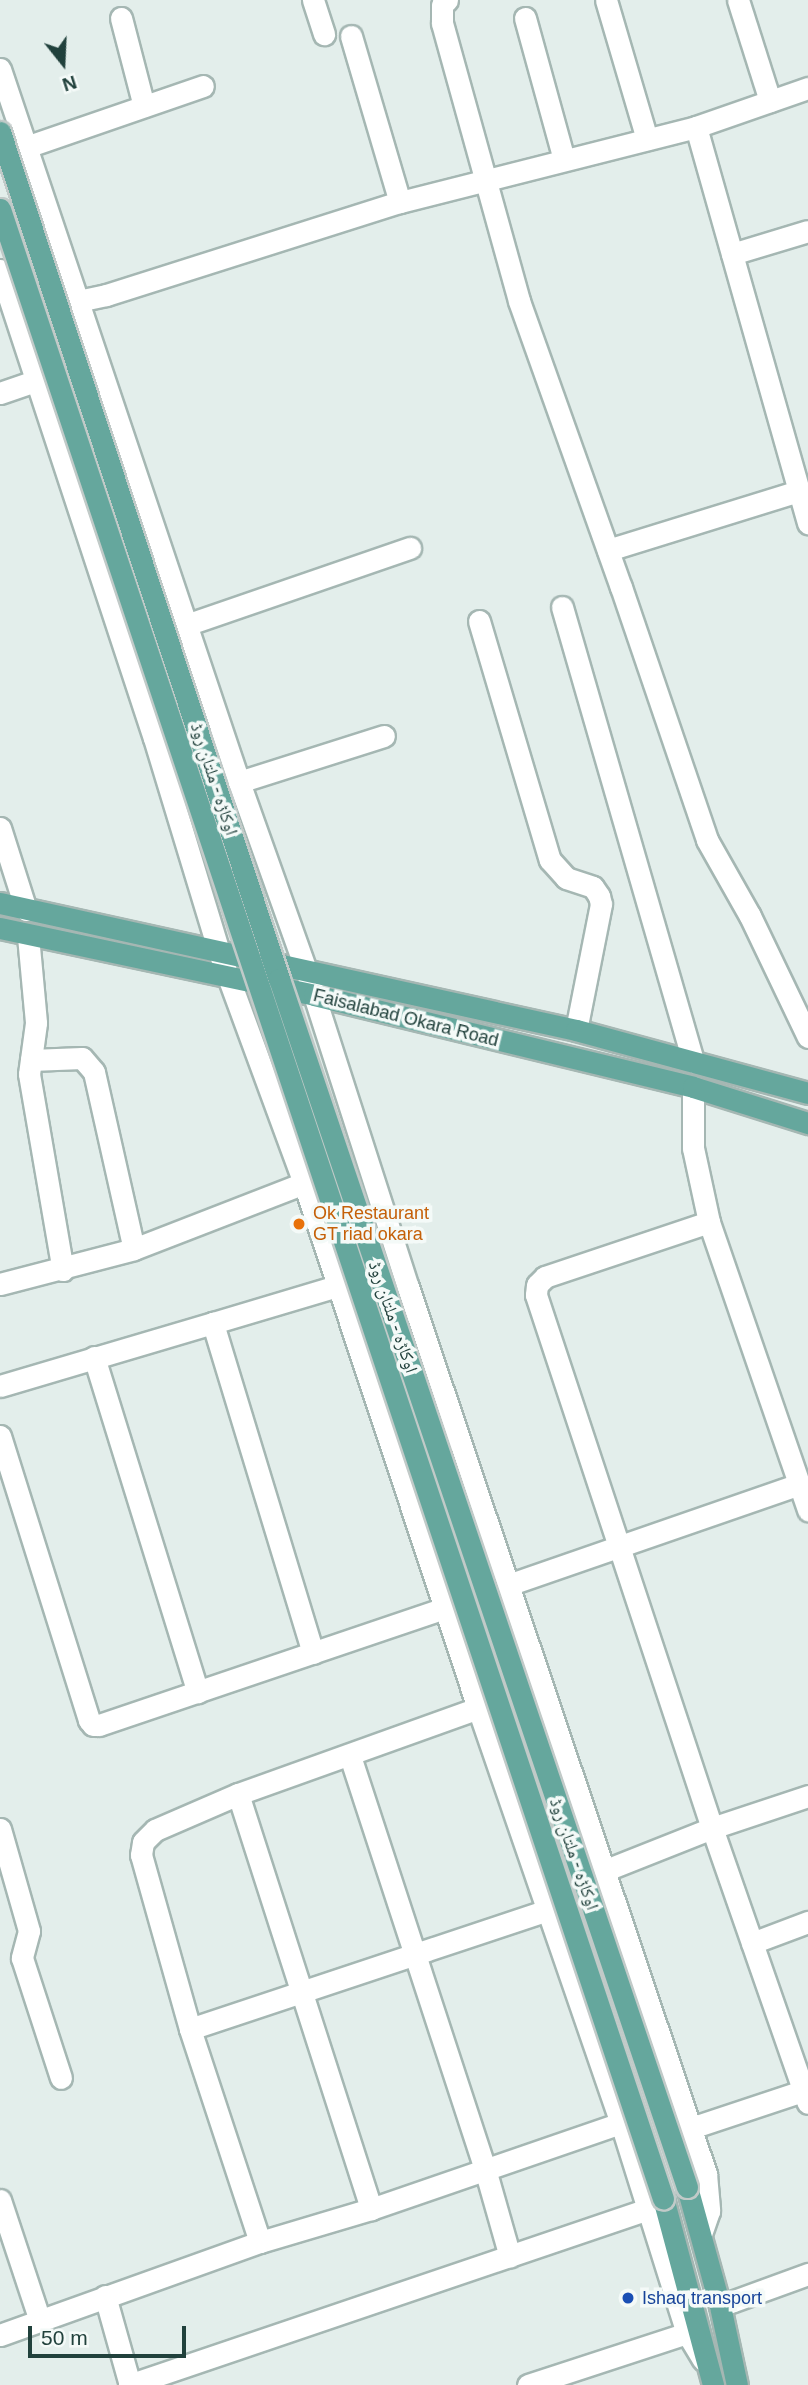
<!DOCTYPE html>
<html>
<head>
<meta charset="utf-8">
<style>
	body { margin:0 }
	#map { position:relative; width:808px; height:2385px; overflow:hidden; background:#e3eeeb; font-family:Helvetica,"Noto Naskh Arabic",sans-serif }
	div>[style] { position:absolute }
	.roads { filter:drop-shadow(2px 0 #a5b7b3) drop-shadow(-2px 0 #a5b7b3) drop-shadow(0 2px #a5b7b3) drop-shadow(0 -2px #a5b7b3) }
	.minor>* { height:21px; margin:-10.5px; padding:0 10.5px; transform-origin:10.5px; border-radius:10.5px; background:#fff }
	.tertiary>* { height:21px; margin:-10.5px; padding:0 10.5px; transform-origin:10.5px; border-radius:10.5px; background:#fff }
	.primary>* { height:21px; margin:-10.5px; padding:0 10.5px; transform-origin:10.5px; border-radius:10.5px; background:#65a79d }
	.bridges { filter:drop-shadow(2px 0 #c1cac8) drop-shadow(-2px 0 #c1cac8) drop-shadow(0 2px #c1cac8) drop-shadow(0 -2px #c1cac8) }
	.primary-bridge>* { height:21px; margin:-10.5px; padding:0 10.5px; transform-origin:10.5px; border-radius:10.5px; background:#65a79d }
	.dots>* { width:19px; height:19px; translate:-50% -50%; box-sizing:border-box; border:4px solid #f4faf8; border-radius:50% }
	span { translate:-50% -50%; white-space:nowrap; text-align:center; line-height:1.15; -webkit-text-stroke:7px #f4faf8; paint-order:stroke }
	.street-label { font-size:18px; color:#21413c }
	.food-label { font-size:18px; color:#c56008 }
	.left { translate:0 -50%; text-align:left }
	.transit-label { font-size:18px; color:#164399 }
	.north { position:absolute; left:28px; top:28px; width:70px; height:70px; -webkit-text-stroke:5px #f4faf8; paint-order:stroke; rotate:162deg; font-size:19px; font-weight:700; line-height:28px; text-align:center; color:#21413c }
	.north::after { content:''; display:block; margin:auto; width:24px; height:32px; background:#21413c; clip-path:polygon(50% 0,100% 100%,50% 72%,0 100%) }
	.scale { position:absolute; left:28px; top:2326px; width:158px; height:32px; box-sizing:border-box; border:4px solid #21413c; border-top:0; padding-left:9px; font-size:21px; line-height:24px; white-space:nowrap; color:#21413c; -webkit-text-stroke:5px #f4faf8; paint-order:stroke }
</style>
</head>
<body>
<div id="map">
	<div class="roads">
		<div class="minor">
			<div style="left:313px;top:0;width:36px;rotate:72deg"></div>
			<div style="left:447px;top:0;width:7px;rotate:135deg"></div>
			<div style="left:442px;top:5px;width:18px;rotate:90deg"></div>
			<div style="left:442px;top:23px;width:288px;rotate:74.5deg"></div>
			<div style="left:519px;top:301px;width:304px;rotate:70.4deg"></div>
			<div style="left:621px;top:587px;width:267px;rotate:71.2deg"></div>
			<div style="left:707px;top:840px;width:87px;rotate:60.5deg"></div>
			<div style="left:750px;top:916px;width:134px;rotate:64.4deg"></div>
			<div style="left:606px;top:0;width:145px;rotate:73.6deg"></div>
			<div style="left:738px;top:0;width:106px;rotate:72.4deg"></div>
			<div style="left:121px;top:18px;width:91px;rotate:75.4deg"></div>
			<div style="left:525px;top:18px;width:147px;rotate:74.6deg"></div>
			<div style="left:351px;top:36px;width:173px;rotate:73.6deg"></div>
			<div style="left:0;top:69px;width:752px;rotate:71.47deg"></div>
			<div style="left:239px;top:782px;width:200px;rotate:70.4deg"></div>
			<div style="left:306px;top:970px;width:333px;rotate:72.2deg"></div>
			<div style="left:408px;top:1287px;width:936px;rotate:71.43deg"></div>
			<div style="left:706px;top:2174px;width:37px;rotate:85deg"></div>
			<div style="left:709px;top:2211px;width:24px;rotate:109deg"></div>
			<div style="left:696px;top:127px;width:412px;rotate:74.2deg"></div>
			<div style="left:26px;top:147px;width:187px;rotate:-19deg"></div>
			<div style="left:732px;top:254px;width:79px;rotate:-16.8deg"></div>
			<div style="left:0;top:270px;width:493px;rotate:71.8deg"></div>
			<div style="left:154px;top:738px;width:224px;rotate:73.1deg"></div>
			<div style="left:219px;top:952px;width:246px;rotate:69.8deg"></div>
			<div style="left:304px;top:1183px;width:553px;rotate:71.66deg"></div>
			<div style="left:478px;top:1708px;width:439px;rotate:71deg"></div>
			<div style="left:621px;top:2123px;width:220px;rotate:72.6deg"></div>
			<div style="left:687px;top:2333px;width:31px;rotate:59deg"></div>
			<div style="left:78px;top:301px;width:29px;rotate:-12deg"></div>
			<div style="left:106px;top:295px;width:308px;rotate:-17.6deg"></div>
			<div style="left:400px;top:202px;width:305px;rotate:-14.2deg"></div>
			<div style="left:696px;top:127px;width:119px;rotate:-19.2deg"></div>
			<div style="left:0;top:393px;width:37px;rotate:-19deg"></div>
			<div style="left:608px;top:550px;width:200px;rotate:-17.2deg"></div>
			<div style="left:562px;top:607px;width:473px;rotate:73.9deg"></div>
			<div style="left:479px;top:621px;width:249px;rotate:73.5deg"></div>
			<div style="left:550px;top:860px;width:24px;rotate:48deg"></div>
			<div style="left:566px;top:878px;width:28px;rotate:18deg"></div>
			<div style="left:593px;top:887px;width:11px;rotate:56deg"></div>
			<div style="left:599px;top:896px;width:8px;rotate:76deg"></div>
			<div style="left:601px;top:904px;width:128px;rotate:101.2deg"></div>
			<div style="left:186px;top:625px;width:237px;rotate:-19deg"></div>
			<div style="left:239px;top:782px;width:152px;rotate:-17.6deg"></div>
			<div style="left:0;top:828px;width:86px;rotate:72.4deg"></div>
			<div style="left:28px;top:936px;width:87px;rotate:84.7deg"></div>
			<div style="left:36px;top:1023px;width:51px;rotate:97.8deg"></div>
			<div style="left:29px;top:1074px;width:199px;rotate:80.2deg"></div>
			<div style="left:31px;top:1060px;width:51px;rotate:-2.2deg"></div>
			<div style="left:82px;top:1058px;width:18px;rotate:49deg"></div>
			<div style="left:94px;top:1072px;width:181px;rotate:77.3deg"></div>
			<div style="left:693px;top:1087px;width:61px;rotate:90deg"></div>
			<div style="left:693px;top:1148px;width:76px;rotate:77.8deg"></div>
			<div style="left:709px;top:1222px;width:305px;rotate:71deg"></div>
			<div style="left:709px;top:1222px;width:173px;rotate:161.5deg"></div>
			<div style="left:545px;top:1277px;width:11px;rotate:135deg"></div>
			<div style="left:537px;top:1285px;width:10px;rotate:96deg"></div>
			<div style="left:536px;top:1295px;width:561px;rotate:71.73deg"></div>
			<div style="left:712px;top:1828px;width:291px;rotate:70.8deg"></div>
			<div style="left:0;top:1284px;width:138px;rotate:-14.6deg"></div>
			<div style="left:134px;top:1249px;width:182px;rotate:-21.2deg"></div>
			<div style="left:94px;top:1357px;width:351px;rotate:72.8deg"></div>
			<div style="left:0;top:1386px;width:222px;rotate:-16.5deg"></div>
			<div style="left:0;top:1436px;width:298px;rotate:72.6deg"></div>
			<div style="left:89px;top:1720px;width:6px;rotate:51deg"></div>
			<div style="left:93px;top:1725px;width:6px"></div>
			<div style="left:99px;top:1725px;width:365px;rotate:-18.7deg"></div>
			<div style="left:508px;top:1585px;width:308px;rotate:-19.1deg"></div>
			<div style="left:313px;top:1653px;width:345px;rotate:-106.9deg"></div>
			<div style="left:213px;top:1323px;width:129px;rotate:-16.6deg"></div>
			<div style="left:350px;top:1756px;width:435px;rotate:71.9deg"></div>
			<div style="left:485px;top:2169px;width:91px;rotate:74.1deg"></div>
			<div style="left:238px;top:1794px;width:436px;rotate:72.2deg"></div>
			<div style="left:0;top:1829px;width:106px;rotate:74.1deg"></div>
			<div style="left:29px;top:1931px;width:28px;rotate:105deg"></div>
			<div style="left:22px;top:1958px;width:126px;rotate:72deg"></div>
			<div style="left:606px;top:1870px;width:114px;rotate:-21.6deg"></div>
			<div style="left:712px;top:1828px;width:101px;rotate:-18.4deg"></div>
			<div style="left:752px;top:1943px;width:60px;rotate:-20.6deg"></div>
			<div style="left:190px;top:2029px;width:377px;rotate:-18.4deg"></div>
			<div style="left:691px;top:2128px;width:123px;rotate:-18.4deg"></div>
			<div style="left:0;top:2200px;width:127px;rotate:71.7deg"></div>
			<div style="left:260px;top:2242px;width:224px;rotate:-108.2deg"></div>
			<div style="left:190px;top:2029px;width:181px;rotate:-105.7deg"></div>
			<div style="left:141px;top:1855px;width:13px;rotate:-81deg"></div>
			<div style="left:143px;top:1842px;width:17px;rotate:-45deg"></div>
			<div style="left:155px;top:1830px;width:90px;rotate:-23.4deg"></div>
			<div style="left:238px;top:1794px;width:255px;rotate:-19.7deg"></div>
			<div style="left:105px;top:2296px;width:92px;rotate:74.3deg"></div>
			<div style="left:720px;top:2306px;width:94px;rotate:-20deg"></div>
			<div style="left:129px;top:2385px;width:548px;rotate:-18.73deg"></div>
			<div style="left:528px;top:2385px;width:167px;rotate:-18.1deg"></div>
		</div>
		<div class="tertiary">
			<div style="left:0;top:2335px;width:276px;rotate:-19.7deg"></div>
			<div style="left:260px;top:2242px;width:116px;rotate:-16.6deg"></div>
			<div style="left:371px;top:2209px;width:264px;rotate:-19deg"></div>
		</div>
		<div class="primary">
			<div style="left:0;top:903px;width:590px;rotate:12.43deg"></div>
			<div style="left:576px;top:1030px;width:240px;rotate:15.2deg"></div>
			<div style="left:0;top:928px;width:321px;rotate:12deg"></div>
			<div style="left:314px;top:995px;width:390px;rotate:13.6deg"></div>
			<div style="left:693px;top:1087px;width:121px;rotate:17.4deg"></div>
			<div style="left:687px;top:2187px;width:123px;rotate:74.5deg"></div>
			<div style="left:720px;top:2306px;width:81px;rotate:77.9deg"></div>
			<div style="left:663px;top:2198px;width:194px;rotate:75deg"></div>
		</div>
	</div>
	<div class="bridges">
		<div class="primary-bridge">
			<div style="left:0;top:132px;width:892px;rotate:71.77deg"></div>
			<div style="left:279px;top:979px;width:1275px;rotate:71.34deg"></div>
			<div style="left:0;top:209px;width:2097px;rotate:71.57deg"></div>
		</div>
	</div>
	<div class="dots">
		<div style="left:299px;top:1224px;background:#e8710a"></div>
		<div style="left:628px;top:2298px;background:#1a4fb4"></div>
	</div>
	<div class="street-label">
		<span style="left:214px;top:779px;rotate:72deg">اوکاڑہ - ملتان روڈ</span>
		<span style="left:406px;top:1018px;rotate:14deg">Faisalabad Okara Road</span>
		<span style="left:393px;top:1317px;rotate:71deg">اوکاڑہ - ملتان روڈ</span>
		<span style="left:574px;top:1854px;rotate:71deg">اوکاڑہ - ملتان روڈ</span>
	</div>
	<div class="food-label">
		<span class="left" style="left:313px;top:1224px">Ok Restaurant<br>GT riad okara</span>
	</div>
	<div class="transit-label">
		<span class="left" style="left:642px;top:2298px">Ishaq transport</span>
	</div>
	<div class="north">N</div>
	<div class="scale">50 m</div>
</div>
</body>
</html>
